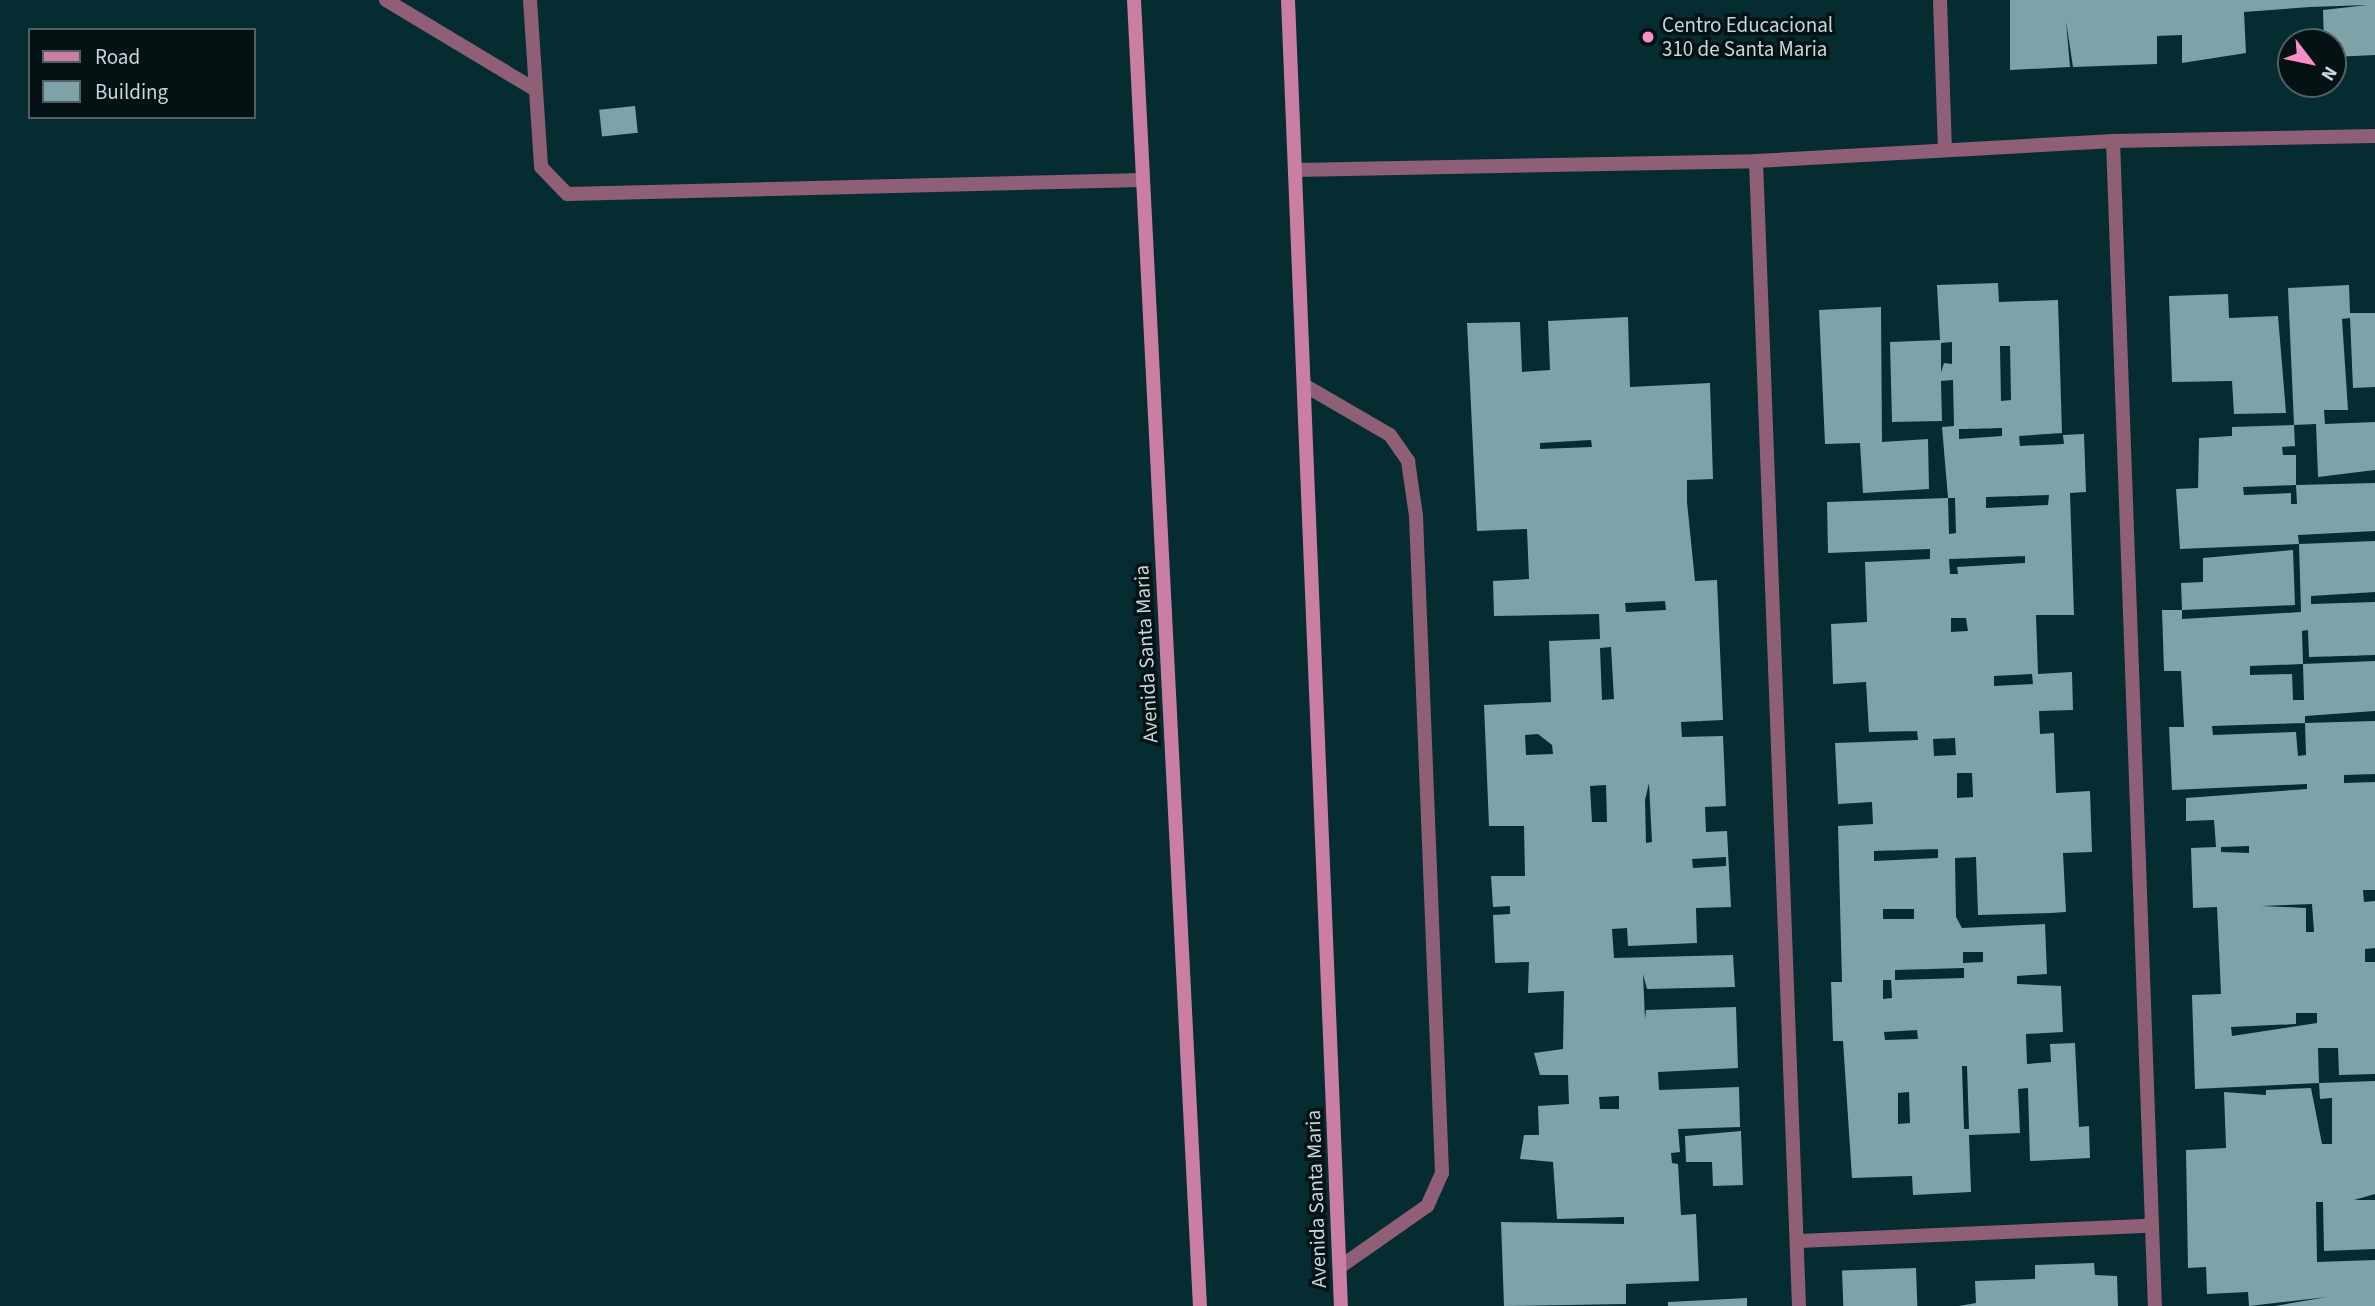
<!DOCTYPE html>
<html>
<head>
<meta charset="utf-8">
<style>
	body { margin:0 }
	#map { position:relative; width:2375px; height:1306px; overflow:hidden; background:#052c30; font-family:"Source Sans 3",sans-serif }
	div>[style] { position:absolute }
	.building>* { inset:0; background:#7da3a8; transform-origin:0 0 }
	.service>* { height:14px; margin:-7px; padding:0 7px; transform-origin:7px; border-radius:7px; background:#8f5f76 }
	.minor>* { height:14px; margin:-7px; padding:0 7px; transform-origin:7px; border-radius:7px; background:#8f5f76 }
	.tertiary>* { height:14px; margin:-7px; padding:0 7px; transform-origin:7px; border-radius:7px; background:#8f5f76 }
	.secondary>* { height:14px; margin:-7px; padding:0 7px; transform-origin:7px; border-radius:7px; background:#ca7ea3 }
	.dots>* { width:19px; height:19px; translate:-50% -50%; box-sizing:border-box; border:4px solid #041214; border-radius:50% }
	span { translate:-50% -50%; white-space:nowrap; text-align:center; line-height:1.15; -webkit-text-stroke:7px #041214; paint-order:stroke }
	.poi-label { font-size:21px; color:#c4d7da }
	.left { translate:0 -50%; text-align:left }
	.street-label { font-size:21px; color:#c4d7da }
	.legend { position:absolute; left:28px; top:28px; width:228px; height:91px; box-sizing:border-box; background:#041214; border:2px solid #516163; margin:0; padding:9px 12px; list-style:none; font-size:21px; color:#c4d7da }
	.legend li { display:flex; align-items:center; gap:14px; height:35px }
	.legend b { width:35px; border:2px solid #516163 }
	.north { position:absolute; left:2277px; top:28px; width:70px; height:70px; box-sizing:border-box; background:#041214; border:2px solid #516163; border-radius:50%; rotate:122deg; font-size:19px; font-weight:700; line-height:28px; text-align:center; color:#c4d7da }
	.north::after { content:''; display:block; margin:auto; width:24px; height:32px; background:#fb8fc5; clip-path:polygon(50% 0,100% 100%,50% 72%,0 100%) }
</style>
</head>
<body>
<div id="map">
	<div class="building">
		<div style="clip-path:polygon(2010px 0,2375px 0,2375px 55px,2333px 57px,2333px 42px,2324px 42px,2323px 10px,2368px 5px,2310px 7px,2244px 12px,2246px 53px,2182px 63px,2182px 35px,2157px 36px,2157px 64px,2073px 67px,2066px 21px,2070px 67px,2010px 70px)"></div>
		<div style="left:635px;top:106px;width:27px;height:36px;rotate:84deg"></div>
		<div style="clip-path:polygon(evenodd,1998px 283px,1999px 302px,2058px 300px,2062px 433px,2019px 436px,2020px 446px,2064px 444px,2063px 435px,2084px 434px,2086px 492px,2070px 493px,2074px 615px,2036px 615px,2038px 674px,2072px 672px,2073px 710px,2039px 711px,2040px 734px,2054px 733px,2056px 793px,2090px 791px,2092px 852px,2063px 853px,2066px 912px,2051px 913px,1978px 915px,1976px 857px,1955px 858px,1956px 917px,1962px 928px,2045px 924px,2047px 974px,2017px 976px,2017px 984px,2061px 986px,2063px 1032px,2026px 1034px,2027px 1064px,2051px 1062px,2050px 1044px,2075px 1043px,2079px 1127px,2089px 1126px,2090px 1158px,2030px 1161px,2028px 1088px,2018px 1089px,2020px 1133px,1969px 1135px,1971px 1192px,1913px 1195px,1912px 1176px,1852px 1178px,1843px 1041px,1833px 1041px,1831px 982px,1842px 982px,1838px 826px,1873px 824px,1872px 802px,1838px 804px,1835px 743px,1918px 740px,1917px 731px,1869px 732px,1866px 682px,1833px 684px,1831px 624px,1867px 622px,1865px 562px,1930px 559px,1930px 549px,1828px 553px,1827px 502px,1948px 498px,1942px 427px,1954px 426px,1953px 380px,1941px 381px,1942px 421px,1892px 422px,1890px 342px,1940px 340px,1937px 285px,1998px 283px,1952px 342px,1952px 364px,1944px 363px,1941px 372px,1941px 343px,1952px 342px,1998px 283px,2000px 346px,2010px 346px,2011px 400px,2001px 401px,2000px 346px,1998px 283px,2002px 428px,2002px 436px,1959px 439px,1959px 429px,2002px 428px,1998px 283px,2049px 495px,2048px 505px,1986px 508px,1986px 497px,2049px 495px,1998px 283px,1948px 498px,1955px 498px,1956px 533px,1949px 534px,1948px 498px,1998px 283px,2025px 556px,2025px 563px,1957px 567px,1958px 574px,1950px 574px,1949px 559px,2025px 556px,1998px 283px,1951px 618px,1966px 618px,1968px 631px,1951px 632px,1951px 618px,1998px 283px,2032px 674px,2033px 684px,1994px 686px,1994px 676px,2032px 674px,1998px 283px,1955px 738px,1956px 755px,1934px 756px,1933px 739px,1955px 738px,1998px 283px,1957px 773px,1972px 773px,1973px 797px,1957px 798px,1957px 773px,1998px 283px,1938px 849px,1938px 858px,1874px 861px,1874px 851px,1938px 849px,1998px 283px,1883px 909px,1914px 909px,1914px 919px,1883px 919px,1883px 909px,1998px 283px,1963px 952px,1983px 952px,1983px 962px,1963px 963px,1963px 952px,1998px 283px,1964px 968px,1964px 978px,1895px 980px,1895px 970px,1964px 968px,1998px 283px,1883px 980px,1891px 980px,1892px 998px,1883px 999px,1883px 980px,1998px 283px,1917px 1030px,1918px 1039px,1885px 1040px,1884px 1032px,1917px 1030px,1998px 283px,1962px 1066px,1967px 1066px,1969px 1129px,1964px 1129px,1962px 1066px,1998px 283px,1909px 1092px,1910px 1123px,1898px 1124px,1898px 1093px,1909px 1092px)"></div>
		<div style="clip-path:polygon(2349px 285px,2350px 313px,2375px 313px,2375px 387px,2353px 388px,2350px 318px,2342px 319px,2348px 410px,2324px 410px,2325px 424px,2375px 422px,2375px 470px,2318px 477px,2316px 424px,2294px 425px,2288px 288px)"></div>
		<div style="clip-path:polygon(2228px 294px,2229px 318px,2278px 316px,2286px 413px,2234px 414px,2232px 381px,2172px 382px,2169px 296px)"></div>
		<div style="clip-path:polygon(1881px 307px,1882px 442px,1928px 439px,1929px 489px,1863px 493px,1860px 443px,1825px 444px,1819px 310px)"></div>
		<div style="clip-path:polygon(evenodd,1628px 317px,1630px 387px,1710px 383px,1713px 479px,1687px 480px,1687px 502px,1695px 581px,1717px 580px,1723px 720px,1681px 722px,1682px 737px,1723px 736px,1726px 806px,1705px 807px,1706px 832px,1727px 831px,1731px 907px,1696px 908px,1697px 943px,1628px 946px,1627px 928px,1612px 929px,1614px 958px,1733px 955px,1735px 987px,1647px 989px,1643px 974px,1645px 1019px,1646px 1010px,1736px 1007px,1738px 1068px,1658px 1072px,1659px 1090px,1739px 1087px,1740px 1127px,1678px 1129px,1680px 1152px,1671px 1153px,1672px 1163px,1678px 1164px,1681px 1215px,1696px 1214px,1699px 1281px,1626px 1284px,1626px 1304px,1504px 1306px,1501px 1222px,1624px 1224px,1624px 1217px,1557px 1219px,1553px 1162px,1520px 1159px,1524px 1135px,1539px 1135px,1538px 1106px,1569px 1104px,1568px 1075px,1540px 1075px,1534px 1053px,1563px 1049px,1564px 991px,1528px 993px,1529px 962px,1495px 963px,1493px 915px,1510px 914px,1510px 906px,1493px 907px,1491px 876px,1525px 876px,1524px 826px,1489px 826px,1484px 705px,1551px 702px,1549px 641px,1600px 639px,1599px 614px,1494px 616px,1493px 581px,1529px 579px,1527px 529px,1477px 531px,1467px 323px,1520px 322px,1522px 372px,1550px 370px,1548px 321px,1628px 317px,1591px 440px,1592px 447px,1540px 449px,1540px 443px,1591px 440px,1628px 317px,1665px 601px,1666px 610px,1626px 612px,1625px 603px,1665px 601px,1628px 317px,1611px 647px,1614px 699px,1602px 700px,1600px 648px,1611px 647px,1628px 317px,1538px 734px,1552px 745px,1553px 754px,1526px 755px,1525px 735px,1538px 734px,1628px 317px,1649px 783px,1652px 842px,1646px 843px,1645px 800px,1649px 783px,1628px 317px,1606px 785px,1607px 822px,1592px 822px,1590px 786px,1606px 785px,1628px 317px,1726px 857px,1726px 866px,1693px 868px,1692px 859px,1726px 857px,1628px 317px,1619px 1096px,1619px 1109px,1600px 1109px,1599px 1097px,1619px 1096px)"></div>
		<div style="clip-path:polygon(evenodd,2294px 425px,2295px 446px,2282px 447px,2283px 455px,2296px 455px,2296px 485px,2375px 483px,2375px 531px,2298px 535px,2299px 544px,2180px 549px,2176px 489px,2198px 488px,2199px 438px,2232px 436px,2232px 427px,2294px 425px,2296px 485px,2297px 504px,2291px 504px,2291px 493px,2244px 495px,2243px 487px,2296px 485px)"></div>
		<div style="clip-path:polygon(evenodd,2375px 541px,2375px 592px,2311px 596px,2311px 604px,2375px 602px,2375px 655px,2309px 657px,2308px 630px,2302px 631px,2303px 664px,2375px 661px,2375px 711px,2305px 716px,2305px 723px,2375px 721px,2375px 774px,2344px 775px,2344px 783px,2375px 782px,2375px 890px,2363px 890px,2364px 902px,2375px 901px,2375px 948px,2365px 949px,2365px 962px,2375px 962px,2375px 1074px,2339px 1075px,2338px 1048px,2318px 1048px,2319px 1083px,2195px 1089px,2192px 995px,2221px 994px,2217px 907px,2193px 908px,2191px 848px,2216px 847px,2214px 820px,2186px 821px,2186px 798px,2307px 789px,2307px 784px,2172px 790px,2169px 727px,2184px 727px,2181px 671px,2164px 671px,2162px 610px,2182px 610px,2182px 619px,2301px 612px,2299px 544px,2375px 541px,2303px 664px,2304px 700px,2293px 700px,2292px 674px,2250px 675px,2250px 666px,2303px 664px,2375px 541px,2305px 723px,2306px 755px,2298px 756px,2296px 732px,2213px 735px,2212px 726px,2305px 723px,2375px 541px,2249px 846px,2249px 853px,2221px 852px,2221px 847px,2249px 846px,2375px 541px,2312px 904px,2314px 932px,2306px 932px,2306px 908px,2261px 906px,2312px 904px,2375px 541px,2296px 1013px,2317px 1013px,2317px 1023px,2232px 1036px,2231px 1027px,2296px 1024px,2296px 1013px)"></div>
		<div style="clip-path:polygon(2293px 550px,2295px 605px,2182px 610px,2181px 583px,2203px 582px,2203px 558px)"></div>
		<div style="clip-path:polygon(2375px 1081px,2375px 1194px,2354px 1200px,2375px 1200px,2375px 1249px,2324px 1251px,2323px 1202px,2316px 1202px,2317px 1262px,2375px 1260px,2375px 1306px,2275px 1306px,2327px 1297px,2249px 1306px,2248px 1292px,2207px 1294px,2206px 1267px,2188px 1268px,2186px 1150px,2226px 1148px,2224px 1092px,2266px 1095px,2266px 1090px,2311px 1088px,2322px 1144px,2332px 1144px,2332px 1098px,2320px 1099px,2319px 1083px)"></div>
		<div style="clip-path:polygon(1741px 1131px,1743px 1185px,1713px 1186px,1712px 1162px,1686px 1162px,1685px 1136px)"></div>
		<div style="clip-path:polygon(2094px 1263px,2095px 1275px,2117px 1276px,2118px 1306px,1959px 1306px,1976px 1303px,1975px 1281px,2035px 1279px,2035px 1265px)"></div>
		<div style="left:1916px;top:1268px;width:38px;height:74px;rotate:88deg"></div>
		<div style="clip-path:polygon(1747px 1298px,1747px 1306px,1668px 1306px,1668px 1302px)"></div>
	</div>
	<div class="service">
		<div style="left:386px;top:0;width:173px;rotate:31deg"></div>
	</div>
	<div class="minor">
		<div style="left:530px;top:0;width:167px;rotate:86.2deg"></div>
		<div style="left:541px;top:167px;width:37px;rotate:46deg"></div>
		<div style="left:567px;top:194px;width:576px;rotate:-1.39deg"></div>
		<div style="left:1940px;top:0;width:148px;rotate:88.1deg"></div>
		<div style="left:2113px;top:141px;width:1166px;rotate:87.94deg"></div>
		<div style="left:1756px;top:161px;width:1146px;rotate:87.85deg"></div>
		<div style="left:1304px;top:385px;width:99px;rotate:30.2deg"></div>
		<div style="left:1390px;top:435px;width:32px;rotate:55deg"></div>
		<div style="left:1408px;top:461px;width:56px;rotate:81.7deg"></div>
		<div style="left:1416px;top:516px;width:658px;rotate:87.73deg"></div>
		<div style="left:1442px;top:1173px;width:36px;rotate:114deg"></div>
		<div style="left:1427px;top:1206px;width:106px;rotate:145deg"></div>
		<div style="left:1799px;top:1241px;width:350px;rotate:-2.5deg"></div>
	</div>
	<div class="tertiary">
		<div style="left:1296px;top:170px;width:460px;rotate:-1.1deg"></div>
		<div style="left:1756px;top:161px;width:358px;rotate:-3.2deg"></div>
		<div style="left:2113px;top:141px;width:262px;rotate:-1.1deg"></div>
	</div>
	<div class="secondary">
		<div style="left:1134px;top:0;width:1308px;rotate:87.11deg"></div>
		<div style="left:1288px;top:0;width:1307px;rotate:87.68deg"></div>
	</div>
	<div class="dots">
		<div style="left:1648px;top:37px;background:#fb8fc5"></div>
	</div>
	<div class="poi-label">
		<span class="left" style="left:1662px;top:37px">Centro Educacional<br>310 de Santa Maria</span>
	</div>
	<div class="street-label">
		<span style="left:1146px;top:654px;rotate:-93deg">Avenida Santa Maria</span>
		<span style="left:1316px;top:1199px;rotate:-92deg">Avenida Santa Maria</span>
	</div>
	<ul class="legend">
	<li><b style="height:9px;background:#ca7ea3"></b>Road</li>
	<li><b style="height:19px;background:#7da3a8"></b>Building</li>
	</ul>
	<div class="north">N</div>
</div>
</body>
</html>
